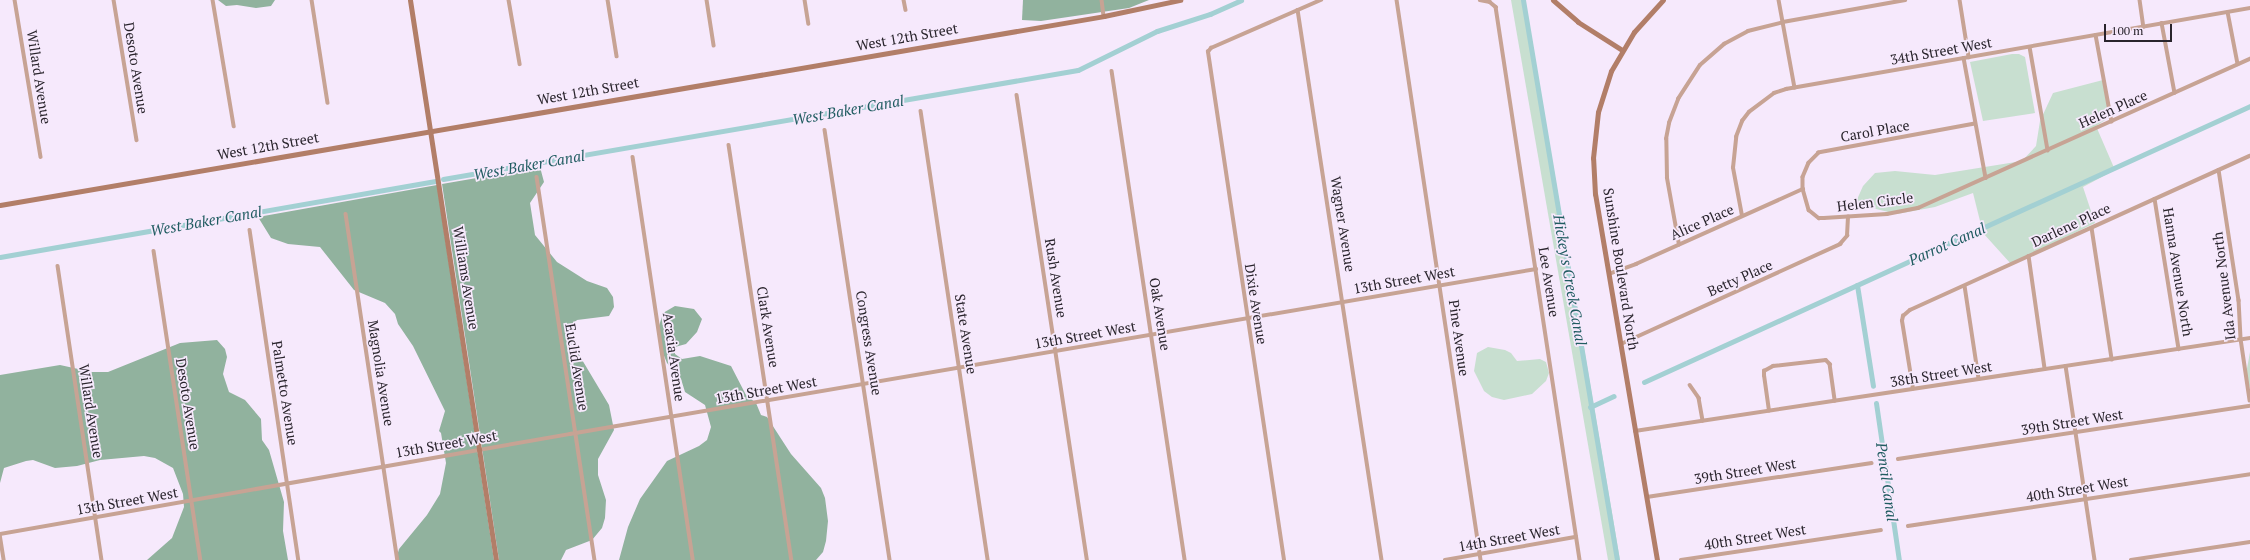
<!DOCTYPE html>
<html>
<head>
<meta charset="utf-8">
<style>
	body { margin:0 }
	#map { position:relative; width:2250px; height:560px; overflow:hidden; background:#f6e9fc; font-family:"PT Serif",serif }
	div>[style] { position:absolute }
	.green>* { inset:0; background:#c8dfd0 }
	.forest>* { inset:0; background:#91b29e }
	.canal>* { height:5px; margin:-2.5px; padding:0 2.5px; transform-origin:2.5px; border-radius:2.5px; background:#a3d0d3 }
	.street>* { height:3.5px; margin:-1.75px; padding:0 1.75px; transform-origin:1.75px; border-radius:1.75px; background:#c7a394 }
	.secondary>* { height:5px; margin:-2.5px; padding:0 2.5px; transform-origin:2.5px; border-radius:2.5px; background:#b27e68 }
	span { translate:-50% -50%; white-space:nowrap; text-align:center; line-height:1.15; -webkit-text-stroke:3.5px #f6e9fc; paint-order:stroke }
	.street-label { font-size:14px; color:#29242c }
	.water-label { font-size:15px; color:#205c61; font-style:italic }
	.scale { position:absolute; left:2104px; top:24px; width:68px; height:18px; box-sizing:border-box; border:2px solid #29242c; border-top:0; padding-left:5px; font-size:12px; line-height:14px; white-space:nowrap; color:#29242c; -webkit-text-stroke:3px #f6e9fc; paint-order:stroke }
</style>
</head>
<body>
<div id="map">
	<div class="green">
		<div style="clip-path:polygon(1511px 0,1525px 0,1620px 560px,1608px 560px)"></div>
		<div style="clip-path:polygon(2012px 54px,2019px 54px,2025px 57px,2035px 113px,1983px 121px,1970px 62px)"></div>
		<div style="clip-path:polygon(2103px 80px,2113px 115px,2096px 126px,2115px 170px,2083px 187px,2095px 223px,2011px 264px,1983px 233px,1973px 193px,1935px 207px,1897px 214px,1855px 204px,1863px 186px,1875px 173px,1895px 171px,1935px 175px,2022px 161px,2036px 146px,2040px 121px,2053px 93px)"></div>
		<div style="clip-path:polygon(1488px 347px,1505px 350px,1511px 353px,1517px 361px,1540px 359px,1546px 362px,1549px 373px,1546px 381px,1532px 394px,1504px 400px,1492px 397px,1484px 391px,1474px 371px,1477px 353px)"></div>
		<div style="clip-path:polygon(2250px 352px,2250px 389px,2246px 374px)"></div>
	</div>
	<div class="forest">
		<div style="clip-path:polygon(218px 0,275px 0,271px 6px,256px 8px,237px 5px,226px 6px)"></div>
		<div style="clip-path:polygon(1023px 0,1149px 0,1129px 8px,1041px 21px,1022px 20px)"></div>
		<div style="clip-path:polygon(540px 167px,544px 182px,530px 203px,535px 235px,557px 262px,587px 281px,607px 288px,613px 297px,614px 307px,609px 316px,577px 320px,569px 328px,575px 348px,609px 405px,614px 430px,598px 459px,598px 475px,606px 500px,605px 518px,602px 528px,592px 540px,566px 550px,561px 560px,499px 560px,442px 184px)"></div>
		<div style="clip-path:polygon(437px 185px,494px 560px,396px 560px,399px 549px,427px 515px,440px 494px,446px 463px,441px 433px,439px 431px,445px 411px,413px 346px,398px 324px,395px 314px,385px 303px,354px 290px,320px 247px,288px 244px,271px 238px,258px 217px)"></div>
		<div style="clip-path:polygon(675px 306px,694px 309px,702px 319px,697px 332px,686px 344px,675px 347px,675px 354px,682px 359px,700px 356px,731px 366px,746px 395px,756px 403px,761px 415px,767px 417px,791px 454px,821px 488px,825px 498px,828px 521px,826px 541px,823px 552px,816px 560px,619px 560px,628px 527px,640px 499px,667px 461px,699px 446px,707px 440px,711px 427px,705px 405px,685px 392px,681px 379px,667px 363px,660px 346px,659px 326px,663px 313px)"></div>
		<div style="clip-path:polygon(217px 340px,225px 349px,227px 357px,223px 374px,229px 392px,245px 400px,261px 419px,262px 440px,269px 450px,284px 502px,283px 531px,288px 560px,147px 560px,172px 538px,184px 507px,183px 494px,173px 468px,155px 458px,144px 456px,100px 460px,77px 466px,55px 468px,33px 460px,26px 461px,4px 468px,0 483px,0 375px,60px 365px,92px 372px,108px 372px,180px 343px)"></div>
	</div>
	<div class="canal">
		<div style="left:1523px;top:0;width:568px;rotate:80.47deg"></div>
		<div style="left:443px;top:179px;width:644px;rotate:-9.74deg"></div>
		<div style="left:1078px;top:70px;width:88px;rotate:-26.3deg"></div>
		<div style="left:1157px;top:31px;width:56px;rotate:-17.8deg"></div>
		<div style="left:1210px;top:14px;width:34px;rotate:-24deg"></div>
		<div style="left:0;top:257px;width:442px;rotate:-9.9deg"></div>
		<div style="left:1857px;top:285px;width:102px;rotate:81deg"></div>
		<div style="left:1644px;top:382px;width:666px;rotate:-24.49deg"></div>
		<div style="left:1876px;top:403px;width:159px;rotate:81.7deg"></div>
		<div style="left:1590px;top:407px;width:26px;rotate:-25deg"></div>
	</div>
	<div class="street">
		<div style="left:15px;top:0;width:159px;rotate:80.6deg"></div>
		<div style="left:114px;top:0;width:142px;rotate:80.7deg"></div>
		<div style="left:213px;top:0;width:128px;rotate:80.5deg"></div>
		<div style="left:312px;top:0;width:104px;rotate:81.2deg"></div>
		<div style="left:509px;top:0;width:65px;rotate:80.2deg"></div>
		<div style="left:608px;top:0;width:57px;rotate:80.9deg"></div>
		<div style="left:707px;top:0;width:46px;rotate:81.2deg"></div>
		<div style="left:805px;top:0;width:24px;rotate:81deg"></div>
		<div style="left:904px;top:0;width:10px;rotate:79deg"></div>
		<div style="left:1102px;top:0;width:16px;rotate:83deg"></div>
		<div style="left:1397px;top:0;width:566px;rotate:81.47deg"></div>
		<div style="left:1480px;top:0;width:10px;rotate:11deg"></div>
		<div style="left:1490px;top:2px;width:8px;rotate:40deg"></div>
		<div style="left:1496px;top:7px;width:559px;rotate:81.36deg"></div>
		<div style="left:1779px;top:0;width:89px;rotate:79.7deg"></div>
		<div style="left:1960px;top:0;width:58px;rotate:81deg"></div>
		<div style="left:2140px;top:0;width:27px;rotate:82deg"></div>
		<div style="left:1298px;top:10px;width:556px;rotate:81.32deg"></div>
		<div style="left:2228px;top:12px;width:53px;rotate:79.1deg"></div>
		<div style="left:2162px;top:23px;width:71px;rotate:79.5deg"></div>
		<div style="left:2096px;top:35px;width:88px;rotate:79.6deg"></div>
		<div style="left:2030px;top:47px;width:105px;rotate:80.1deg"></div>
		<div style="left:1964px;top:58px;width:122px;rotate:79.6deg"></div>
		<div style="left:1112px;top:71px;width:494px;rotate:81.5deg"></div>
		<div style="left:1017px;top:95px;width:470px;rotate:81.4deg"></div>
		<div style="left:921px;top:111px;width:454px;rotate:81.5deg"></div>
		<div style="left:1975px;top:124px;width:159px;rotate:169.5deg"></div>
		<div style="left:1819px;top:153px;width:14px;rotate:135deg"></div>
		<div style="left:1809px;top:163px;width:15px;rotate:113deg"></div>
		<div style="left:1803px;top:177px;width:12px;rotate:90deg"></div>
		<div style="left:1803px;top:189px;width:22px;rotate:74deg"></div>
		<div style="left:1809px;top:210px;width:13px;rotate:39deg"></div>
		<div style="left:1819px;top:218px;width:5px"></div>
		<div style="left:1824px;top:218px;width:63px;rotate:-3.6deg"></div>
		<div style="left:1887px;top:214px;width:32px;rotate:-11deg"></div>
		<div style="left:1918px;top:208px;width:364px;rotate:-24.2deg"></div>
		<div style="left:825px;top:130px;width:435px;rotate:81.4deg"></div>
		<div style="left:729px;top:145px;width:420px;rotate:81.4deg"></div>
		<div style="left:633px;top:157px;width:407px;rotate:81.5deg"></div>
		<div style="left:2219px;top:170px;width:132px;rotate:81.3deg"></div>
		<div style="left:2239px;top:300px;width:39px;rotate:87deg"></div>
		<div style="left:2241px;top:339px;width:62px;rotate:81.6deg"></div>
		<div style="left:537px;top:177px;width:387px;rotate:81.4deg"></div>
		<div style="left:2155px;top:199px;width:152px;rotate:80.9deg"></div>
		<div style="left:346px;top:214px;width:350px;rotate:81.5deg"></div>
		<div style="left:1742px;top:216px;width:49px;rotate:-100.6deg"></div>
		<div style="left:1733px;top:168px;width:31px;rotate:-84deg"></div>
		<div style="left:1736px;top:137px;width:17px;rotate:-69deg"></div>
		<div style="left:1742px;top:121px;width:11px;rotate:-52deg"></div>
		<div style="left:1749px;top:112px;width:31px;rotate:-37deg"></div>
		<div style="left:1774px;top:93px;width:13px;rotate:-18deg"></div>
		<div style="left:1786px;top:89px;width:471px;rotate:-9.9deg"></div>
		<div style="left:2092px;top:228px;width:133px;rotate:81.3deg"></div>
		<div style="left:250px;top:230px;width:334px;rotate:81.6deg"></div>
		<div style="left:1679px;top:245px;width:68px;rotate:-100.2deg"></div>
		<div style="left:1667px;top:178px;width:39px;rotate:-91deg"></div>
		<div style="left:1666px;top:139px;width:16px;rotate:-79deg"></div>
		<div style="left:1669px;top:123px;width:26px;rotate:-69deg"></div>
		<div style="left:1678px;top:99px;width:40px;rotate:-57.1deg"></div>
		<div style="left:1700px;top:65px;width:32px;rotate:-41deg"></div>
		<div style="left:1724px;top:44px;width:27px;rotate:-28deg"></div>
		<div style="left:1748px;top:31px;width:36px;rotate:-14deg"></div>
		<div style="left:1783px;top:22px;width:124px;rotate:-10.2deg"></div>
		<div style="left:154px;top:251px;width:313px;rotate:81.4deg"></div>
		<div style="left:2029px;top:256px;width:114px;rotate:81.9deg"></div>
		<div style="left:58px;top:266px;width:297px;rotate:81.5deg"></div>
		<div style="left:1609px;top:274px;width:29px;rotate:-20deg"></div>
		<div style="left:1636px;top:264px;width:183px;rotate:-24.2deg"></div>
		<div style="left:1965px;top:286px;width:94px;rotate:81.4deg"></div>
		<div style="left:1621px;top:344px;width:241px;rotate:-24.5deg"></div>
		<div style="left:1840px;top:244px;width:11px;rotate:-49deg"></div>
		<div style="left:1847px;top:236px;width:19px;rotate:-87deg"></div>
		<div style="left:2066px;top:366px;width:196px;rotate:81.5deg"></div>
		<div style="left:1690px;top:385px;width:16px;rotate:55deg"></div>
		<div style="left:1699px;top:398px;width:23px;rotate:80deg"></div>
		<div style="left:1913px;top:389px;width:69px;rotate:-99.2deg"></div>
		<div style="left:1902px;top:321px;width:5px;rotate:-79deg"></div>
		<div style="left:1903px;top:316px;width:9px;rotate:-41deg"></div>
		<div style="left:1910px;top:310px;width:373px;rotate:-24.4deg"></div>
		<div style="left:1769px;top:411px;width:35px;rotate:-98deg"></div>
		<div style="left:1764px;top:376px;width:5px;rotate:-90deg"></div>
		<div style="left:1764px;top:371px;width:10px;rotate:-29deg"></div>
		<div style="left:1773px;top:366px;width:53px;rotate:-6.5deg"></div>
		<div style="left:1826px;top:360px;width:6px;rotate:45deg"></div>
		<div style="left:1830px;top:364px;width:37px;rotate:82deg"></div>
		<div style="left:1635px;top:431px;width:622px;rotate:-8.6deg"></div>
		<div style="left:1898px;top:459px;width:356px;rotate:-8.6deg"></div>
		<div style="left:1647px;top:497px;width:227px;rotate:-8.6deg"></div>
		<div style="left:1908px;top:526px;width:346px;rotate:-8.6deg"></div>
		<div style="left:0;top:534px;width:579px;rotate:-9.95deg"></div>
		<div style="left:570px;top:434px;width:980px;rotate:-9.69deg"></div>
		<div style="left:0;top:534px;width:26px;rotate:81deg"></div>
		<div style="left:1284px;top:560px;width:514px;rotate:-98.51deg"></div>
		<div style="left:1208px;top:52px;width:5px;rotate:-53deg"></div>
		<div style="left:1211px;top:48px;width:120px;rotate:-23.6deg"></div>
		<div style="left:1445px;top:560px;width:133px;rotate:-10deg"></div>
		<div style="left:1681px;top:560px;width:202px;rotate:-8.5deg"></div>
		<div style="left:2131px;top:560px;width:120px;rotate:-8.6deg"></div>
	</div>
	<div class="secondary">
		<div style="left:410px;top:0;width:567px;rotate:81.27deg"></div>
		<div style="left:1553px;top:0;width:33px;rotate:41deg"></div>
		<div style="left:1578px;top:22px;width:52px;rotate:32.5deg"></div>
		<div style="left:0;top:205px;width:1120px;rotate:-9.71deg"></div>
		<div style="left:1104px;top:16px;width:78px;rotate:-11.9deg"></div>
		<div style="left:1657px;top:560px;width:371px;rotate:-99.6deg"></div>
		<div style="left:1595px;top:194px;width:36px;rotate:-93deg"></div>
		<div style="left:1593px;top:158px;width:46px;rotate:-83.8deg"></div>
		<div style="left:1598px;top:112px;width:43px;rotate:-72.4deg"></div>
		<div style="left:1611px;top:71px;width:45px;rotate:-59.5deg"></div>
		<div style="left:1634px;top:32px;width:43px;rotate:-47.8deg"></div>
	</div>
	<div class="street-label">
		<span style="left:907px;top:37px;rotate:-10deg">West 12th Street</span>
		<span style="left:1941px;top:51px;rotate:-10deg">34th Street West</span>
		<span style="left:136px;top:68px;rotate:81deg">Desoto Avenue</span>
		<span style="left:39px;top:77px;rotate:81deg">Willard Avenue</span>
		<span style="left:588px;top:91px;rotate:-10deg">West 12th Street</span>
		<span style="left:2113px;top:109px;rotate:-24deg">Helen Place</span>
		<span style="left:1875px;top:131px;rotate:-10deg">Carol Place</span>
		<span style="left:268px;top:146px;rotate:-10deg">West 12th Street</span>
		<span style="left:1875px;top:202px;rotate:-7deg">Helen Circle</span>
		<span style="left:1702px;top:222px;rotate:-24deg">Alice Place</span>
		<span style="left:1343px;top:224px;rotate:81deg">Wagner Avenue</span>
		<span style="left:2071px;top:225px;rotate:-25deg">Darlene Place</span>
		<span style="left:1621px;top:269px;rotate:81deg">Sunshine Boulevard North</span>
		<span style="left:2178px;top:272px;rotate:81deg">Hanna Avenue North</span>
		<span style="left:466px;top:278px;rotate:81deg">Williams Avenue</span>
		<span style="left:1056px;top:278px;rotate:81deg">Rush Avenue</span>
		<span style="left:1740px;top:278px;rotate:-24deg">Betty Place</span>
		<span style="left:1404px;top:280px;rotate:-10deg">13th Street West</span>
		<span style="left:1549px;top:282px;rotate:81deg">Lee Avenue</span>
		<span style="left:2224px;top:286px;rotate:-97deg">Ida Avenue North</span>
		<span style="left:1256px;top:304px;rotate:81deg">Dixie Avenue</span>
		<span style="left:1160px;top:314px;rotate:81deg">Oak Avenue</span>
		<span style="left:768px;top:327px;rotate:81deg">Clark Avenue</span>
		<span style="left:966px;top:334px;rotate:81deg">State Avenue</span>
		<span style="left:1085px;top:335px;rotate:-10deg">13th Street West</span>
		<span style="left:1459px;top:338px;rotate:82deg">Pine Avenue</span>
		<span style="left:869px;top:343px;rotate:81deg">Congress Avenue</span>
		<span style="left:674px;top:357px;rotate:82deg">Acacia Avenue</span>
		<span style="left:577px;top:367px;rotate:81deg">Euclid Avenue</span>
		<span style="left:381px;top:373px;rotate:81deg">Magnolia Avenue</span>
		<span style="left:1941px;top:374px;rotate:-9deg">38th Street West</span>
		<span style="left:766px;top:390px;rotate:-10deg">13th Street West</span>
		<span style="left:285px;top:393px;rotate:81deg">Palmetto Avenue</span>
		<span style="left:188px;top:404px;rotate:81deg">Desoto Avenue</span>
		<span style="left:91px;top:411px;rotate:81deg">Willard Avenue</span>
		<span style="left:2072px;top:422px;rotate:-9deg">39th Street West</span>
		<span style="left:446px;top:444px;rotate:-10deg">13th Street West</span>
		<span style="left:1745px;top:471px;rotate:-9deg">39th Street West</span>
		<span style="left:2077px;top:489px;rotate:-9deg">40th Street West</span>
		<span style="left:127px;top:501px;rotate:-10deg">13th Street West</span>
		<span style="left:1755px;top:537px;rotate:-9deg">40th Street West</span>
		<span style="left:1509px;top:538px;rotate:-10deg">14th Street West</span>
	</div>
	<div class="water-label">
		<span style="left:848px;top:110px;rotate:-10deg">West Baker Canal</span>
		<span style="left:529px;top:165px;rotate:-10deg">West Baker Canal</span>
		<span style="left:206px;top:221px;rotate:-10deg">West Baker Canal</span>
		<span style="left:1947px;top:244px;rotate:-24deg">Parrot Canal</span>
		<span style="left:1570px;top:280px;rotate:80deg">Hickey's Creek Canal</span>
		<span style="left:1887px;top:482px;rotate:82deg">Pencil Canal</span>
	</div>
	<div class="scale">100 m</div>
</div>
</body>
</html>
